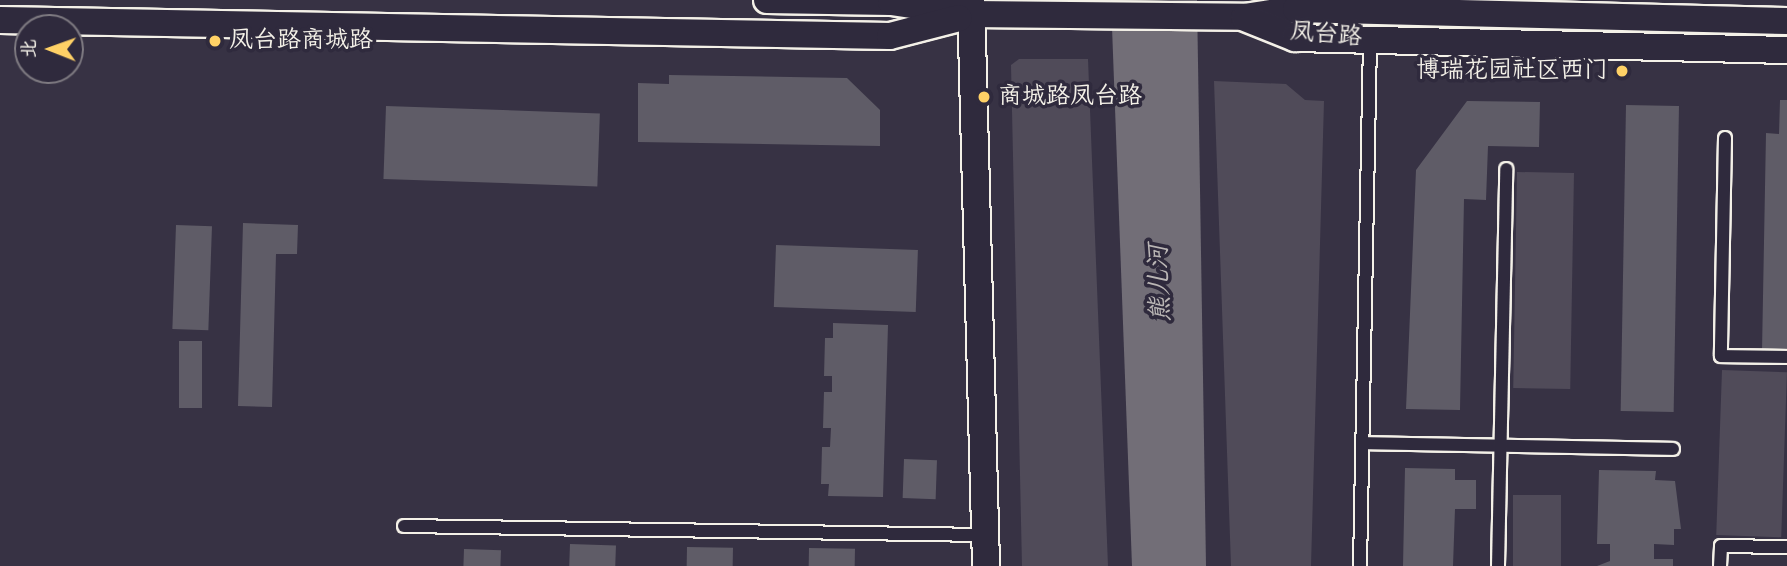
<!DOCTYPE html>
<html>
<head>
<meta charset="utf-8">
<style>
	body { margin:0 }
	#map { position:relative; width:1787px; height:566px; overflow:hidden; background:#373244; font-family:Mynerve,"LXGW WenKai TC",sans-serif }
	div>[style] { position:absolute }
	.green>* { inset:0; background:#504b59; transform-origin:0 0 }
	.water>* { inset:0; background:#726e77 }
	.building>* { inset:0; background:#5f5c67; transform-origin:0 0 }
	.roads { filter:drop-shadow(2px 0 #f4f1e8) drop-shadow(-2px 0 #f4f1e8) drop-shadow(0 2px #f4f1e8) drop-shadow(0 -2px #f4f1e8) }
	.lane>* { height:12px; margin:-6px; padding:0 6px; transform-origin:6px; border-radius:6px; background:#2f2a3d }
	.street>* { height:26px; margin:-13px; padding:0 13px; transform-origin:13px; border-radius:13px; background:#2f2a3d }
	.dots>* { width:19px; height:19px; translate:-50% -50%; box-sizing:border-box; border:4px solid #2f2a3d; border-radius:50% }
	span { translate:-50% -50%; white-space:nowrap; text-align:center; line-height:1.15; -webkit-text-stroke:7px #2f2a3d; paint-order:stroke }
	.street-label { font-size:24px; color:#f4f1e8 }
	.poi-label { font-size:24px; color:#f4f1e8 }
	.left { translate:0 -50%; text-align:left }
	.right { translate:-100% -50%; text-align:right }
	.water-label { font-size:26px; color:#bab6b5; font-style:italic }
	.north { position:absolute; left:14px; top:14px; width:70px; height:70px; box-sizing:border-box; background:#2f2a3d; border:2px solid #7e7a81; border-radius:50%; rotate:271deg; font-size:19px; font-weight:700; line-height:28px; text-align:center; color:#f4f1e8 }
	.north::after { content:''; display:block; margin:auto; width:24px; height:32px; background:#ffd166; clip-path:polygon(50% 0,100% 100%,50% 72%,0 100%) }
</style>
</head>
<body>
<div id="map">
	<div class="green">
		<div style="clip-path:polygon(1019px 59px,1088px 59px,1108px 566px,1022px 566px,1011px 65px)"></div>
		<div style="clip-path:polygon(1214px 81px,1286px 84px,1305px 100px,1324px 101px,1311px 566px,1231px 566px)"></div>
		<div style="left:1517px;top:172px;width:57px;height:216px;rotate:1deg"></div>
		<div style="left:1722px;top:370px;width:65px;height:165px;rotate:2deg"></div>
		<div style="left:1513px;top:495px;width:48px;height:71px"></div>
	</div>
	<div class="water">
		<div style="clip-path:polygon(1111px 0,1197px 0,1206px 566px,1132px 566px)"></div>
	</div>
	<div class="building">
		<div style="clip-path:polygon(669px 75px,847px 78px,880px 110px,880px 146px,638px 142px,638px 83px,669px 84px)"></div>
		<div style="clip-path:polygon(1780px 100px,1787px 100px,1787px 352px,1762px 351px,1766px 133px,1779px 134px)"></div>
		<div style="clip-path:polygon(1467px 101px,1540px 102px,1539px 147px,1488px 146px,1486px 200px,1464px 199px,1460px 410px,1406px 409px,1416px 170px)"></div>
		<div style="left:1626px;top:105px;width:53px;height:306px;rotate:1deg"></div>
		<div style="left:386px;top:106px;width:214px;height:73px;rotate:2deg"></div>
		<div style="clip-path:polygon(243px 223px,298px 225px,297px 254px,276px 254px,272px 407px,238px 406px)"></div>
		<div style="left:176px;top:225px;width:36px;height:104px;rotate:2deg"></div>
		<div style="left:776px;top:245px;width:142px;height:62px;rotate:2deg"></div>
		<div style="clip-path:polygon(833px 323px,888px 325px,883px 497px,828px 496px,829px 484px,821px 484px,822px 447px,830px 447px,831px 428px,823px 428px,824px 392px,832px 392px,832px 376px,824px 376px,825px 338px,833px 338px)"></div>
		<div style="left:179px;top:341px;width:23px;height:67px"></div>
		<div style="left:904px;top:459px;width:33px;height:39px;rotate:2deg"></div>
		<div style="clip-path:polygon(1405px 468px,1455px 469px,1455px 480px,1476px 480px,1476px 509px,1455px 509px,1453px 566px,1403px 566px)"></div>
		<div style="clip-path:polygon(1599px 470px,1656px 471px,1655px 480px,1675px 481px,1681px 529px,1674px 529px,1674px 545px,1654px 544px,1654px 559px,1673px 559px,1673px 566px,1597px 566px,1610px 561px,1610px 544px,1597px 544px)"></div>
		<div style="left:570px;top:544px;width:46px;height:22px;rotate:2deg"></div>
		<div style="left:687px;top:547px;width:46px;height:19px;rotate:1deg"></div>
		<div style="left:809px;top:548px;width:46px;height:18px;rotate:1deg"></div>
		<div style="left:464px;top:549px;width:37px;height:17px;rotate:2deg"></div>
	</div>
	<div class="roads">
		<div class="lane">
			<div style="left:1725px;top:138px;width:218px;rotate:91.1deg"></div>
			<div style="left:1721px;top:356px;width:66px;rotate:0.9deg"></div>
			<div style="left:1363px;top:443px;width:310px;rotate:1.1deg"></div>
			<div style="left:404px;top:526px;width:581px;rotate:0.89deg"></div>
			<div style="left:1360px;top:566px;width:526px;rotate:-88.91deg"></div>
			<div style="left:1498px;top:566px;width:397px;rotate:-88.8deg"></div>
			<div style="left:1720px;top:566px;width:20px;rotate:-87deg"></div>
			<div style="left:1721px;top:546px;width:66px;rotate:0.9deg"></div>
		</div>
		<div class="street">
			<div style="left:767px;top:0;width:124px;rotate:0.9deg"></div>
			<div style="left:891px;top:2px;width:81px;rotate:8.5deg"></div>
			<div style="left:971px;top:14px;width:273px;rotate:0.6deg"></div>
			<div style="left:1244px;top:17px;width:53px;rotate:-8.7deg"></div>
			<div style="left:1296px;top:9px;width:491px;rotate:1.4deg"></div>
			<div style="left:971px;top:0;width:566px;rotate:88.48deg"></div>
			<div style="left:1245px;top:18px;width:54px;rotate:21.8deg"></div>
			<div style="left:1295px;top:38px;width:492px;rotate:1.4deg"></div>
			<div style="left:0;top:20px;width:890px;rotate:1.03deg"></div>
			<div style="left:890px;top:36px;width:71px;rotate:-14.6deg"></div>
		</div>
	</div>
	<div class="dots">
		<div style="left:215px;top:41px;background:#ffd166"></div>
		<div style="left:1622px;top:71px;background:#ffd166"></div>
		<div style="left:984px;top:97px;background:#ffd166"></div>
	</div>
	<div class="street-label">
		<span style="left:1326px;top:35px;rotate:5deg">凤台路</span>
	</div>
	<div class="poi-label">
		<span class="left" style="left:229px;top:41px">凤台路商城路</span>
		<span class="right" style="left:1608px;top:71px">博瑞花园社区西门</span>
		<span class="left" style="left:998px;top:97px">商城路凤台路</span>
	</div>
	<div class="water-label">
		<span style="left:1161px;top:283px;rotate:-92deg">熊儿河</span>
	</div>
	<div class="north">北</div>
</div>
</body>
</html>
